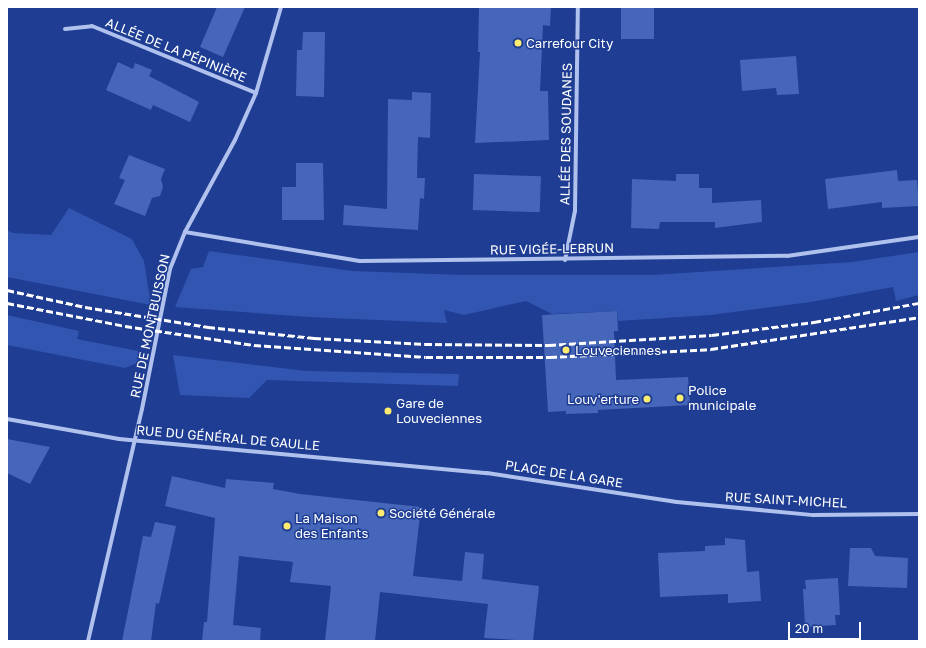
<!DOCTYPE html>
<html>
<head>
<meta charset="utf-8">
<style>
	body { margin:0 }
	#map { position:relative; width:926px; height:648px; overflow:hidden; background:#1e3d93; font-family:"Golos Text",sans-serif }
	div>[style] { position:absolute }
	.green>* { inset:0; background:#3255b1 }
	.building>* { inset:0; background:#4666b9; transform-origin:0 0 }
	.street>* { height:4px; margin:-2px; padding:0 2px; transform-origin:2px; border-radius:2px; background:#b0c1ee }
	.rail>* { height:3px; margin-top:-1.5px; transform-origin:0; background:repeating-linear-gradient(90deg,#fff 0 7px,transparent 0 10px) }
	.dots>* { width:11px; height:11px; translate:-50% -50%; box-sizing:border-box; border:2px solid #1e3d93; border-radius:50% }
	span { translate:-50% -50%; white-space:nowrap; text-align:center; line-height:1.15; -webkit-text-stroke:3px #1e3d93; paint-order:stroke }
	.poi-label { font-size:13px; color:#fff }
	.left { translate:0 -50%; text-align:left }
	.right { translate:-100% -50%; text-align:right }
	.street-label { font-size:13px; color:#fff }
	.frame { position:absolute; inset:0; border:8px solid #fff; pointer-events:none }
	.scale { position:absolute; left:788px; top:622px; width:73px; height:18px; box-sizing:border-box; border:2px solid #fff; border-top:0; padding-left:5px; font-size:12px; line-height:14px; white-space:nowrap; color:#fff; -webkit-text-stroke:3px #1e3d93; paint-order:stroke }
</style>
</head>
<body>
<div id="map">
	<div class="green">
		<div style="clip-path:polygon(69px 208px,132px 239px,144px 261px,151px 305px,7px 277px,7px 230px,13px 233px,51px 235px)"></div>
		<div style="clip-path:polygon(209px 251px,353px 271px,462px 275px,652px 275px,852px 262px,919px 252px,919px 295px,896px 301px,893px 287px,811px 302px,711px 315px,618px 321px,617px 311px,552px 314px,526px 301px,464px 315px,444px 310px,447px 323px,309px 317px,175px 307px,191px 269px,203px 267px)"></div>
		<div style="clip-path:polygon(7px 315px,79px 331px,77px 339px,138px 351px,139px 362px,125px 368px,7px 345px)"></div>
		<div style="clip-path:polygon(173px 355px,306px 371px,459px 374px,458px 386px,267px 380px,249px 398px,180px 395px)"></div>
	</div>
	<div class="building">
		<div style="clip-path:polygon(217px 7px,245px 7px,223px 57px,200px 47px)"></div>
		<div style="clip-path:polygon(479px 7px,551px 7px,550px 26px,543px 25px,540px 91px,548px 91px,549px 140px,475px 143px,480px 52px,478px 52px)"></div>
		<div style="left:621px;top:7px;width:33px;height:32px"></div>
		<div style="clip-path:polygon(303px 32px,325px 32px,324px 97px,296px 96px,297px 50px,302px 50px)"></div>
		<div style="clip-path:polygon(796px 56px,799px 94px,777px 95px,776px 88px,742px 91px,740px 60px)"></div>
		<div style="clip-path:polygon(118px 62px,133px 69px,135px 63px,152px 70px,149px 76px,199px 102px,190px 122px,153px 105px,151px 110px,106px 90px)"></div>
		<div style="clip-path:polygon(412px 92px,431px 93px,430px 138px,418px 137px,417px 178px,425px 178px,424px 199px,420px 198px,418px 230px,343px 225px,344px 205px,387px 209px,388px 99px,412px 100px)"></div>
		<div style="clip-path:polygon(129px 155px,165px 169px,161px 179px,163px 187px,160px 196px,152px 198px,145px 216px,114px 204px,125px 180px,119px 178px)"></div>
		<div style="clip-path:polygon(296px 163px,323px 163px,324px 220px,282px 220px,282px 187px,296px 187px)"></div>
		<div style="clip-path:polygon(897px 170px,898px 181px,917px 180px,919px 206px,882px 208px,882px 202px,828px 209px,825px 179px)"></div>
		<div style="left:474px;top:174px;width:67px;height:36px;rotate:2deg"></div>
		<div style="clip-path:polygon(676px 174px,699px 174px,699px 188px,712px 188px,712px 203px,761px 200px,762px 222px,715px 228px,715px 222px,660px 222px,659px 229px,631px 228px,632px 179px,676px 181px)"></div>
		<div style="clip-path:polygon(617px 311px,618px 331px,614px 331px,616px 380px,688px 377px,690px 405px,598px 410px,598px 413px,566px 414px,566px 411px,548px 412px,542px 315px)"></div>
		<div style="clip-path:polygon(7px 439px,50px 447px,30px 484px,7px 473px)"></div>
		<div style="clip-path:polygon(172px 476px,225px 488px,226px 479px,274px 483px,273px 489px,300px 494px,421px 507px,413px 576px,462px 581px,465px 552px,484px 554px,482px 579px,539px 586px,533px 641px,484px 638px,488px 604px,380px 592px,375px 641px,325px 641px,331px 586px,290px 582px,293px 562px,239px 556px,233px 625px,261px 628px,260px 641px,202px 641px,204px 622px,207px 622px,215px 518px,165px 506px)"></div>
		<div style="clip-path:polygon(155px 522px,176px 526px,159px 604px,156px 603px,151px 641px,122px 641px,143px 536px,151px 537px)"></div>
		<div style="clip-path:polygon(725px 538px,745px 540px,747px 572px,759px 571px,761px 601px,728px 603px,728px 594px,660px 597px,658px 553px,705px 551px,705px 546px,725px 545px)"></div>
		<div style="clip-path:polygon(850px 548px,871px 548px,875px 556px,908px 558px,907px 588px,848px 586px)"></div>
		<div style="clip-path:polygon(838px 578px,840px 615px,835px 615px,836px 625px,805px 627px,803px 589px,806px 589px,805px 580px)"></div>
	</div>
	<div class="street">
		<div style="left:65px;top:29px;width:27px;rotate:-6deg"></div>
		<div style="left:92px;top:26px;width:177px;rotate:22.2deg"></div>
		<div style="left:185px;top:232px;width:177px;rotate:9.4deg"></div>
		<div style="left:360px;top:261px;width:427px;rotate:-0.7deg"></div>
		<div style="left:787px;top:256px;width:133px;rotate:-8.2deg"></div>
		<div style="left:565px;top:260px;width:50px;rotate:-78.5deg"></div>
		<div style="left:575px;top:211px;width:204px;rotate:-89.2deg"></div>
		<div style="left:7px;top:419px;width:114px;rotate:10.1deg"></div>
		<div style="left:119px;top:439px;width:370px;rotate:5.3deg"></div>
		<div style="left:487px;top:473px;width:192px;rotate:8.7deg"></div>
		<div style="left:677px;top:502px;width:137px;rotate:5.5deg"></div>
		<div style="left:813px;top:515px;width:106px;rotate:-0.5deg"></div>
		<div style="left:88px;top:641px;width:238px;rotate:-76.9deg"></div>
		<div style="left:142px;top:409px;width:143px;rotate:-78.7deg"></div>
		<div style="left:170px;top:269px;width:40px;rotate:-68deg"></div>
		<div style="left:185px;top:232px;width:105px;rotate:-61.5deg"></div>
		<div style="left:235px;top:140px;width:51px;rotate:-65.9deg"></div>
		<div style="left:256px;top:93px;width:90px;rotate:-73.8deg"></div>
	</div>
	<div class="rail">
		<div style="left:7px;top:290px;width:80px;rotate:12.3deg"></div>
		<div style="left:85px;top:307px;width:125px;rotate:9.2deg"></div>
		<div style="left:208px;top:327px;width:107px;rotate:5.9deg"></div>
		<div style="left:314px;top:338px;width:111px;rotate:3.1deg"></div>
		<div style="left:425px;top:344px;width:124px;rotate:0.5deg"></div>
		<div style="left:549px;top:345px;width:163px;rotate:-3.5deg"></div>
		<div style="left:712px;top:335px;width:103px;rotate:-7.3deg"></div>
		<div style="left:814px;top:322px;width:107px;rotate:-10.3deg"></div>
		<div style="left:7px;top:303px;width:120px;rotate:11deg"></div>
		<div style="left:125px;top:326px;width:130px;rotate:8.4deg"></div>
		<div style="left:254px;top:345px;width:172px;rotate:4deg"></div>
		<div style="left:426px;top:357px;width:124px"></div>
		<div style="left:550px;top:357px;width:161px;rotate:-2.8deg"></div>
		<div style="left:711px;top:349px;width:210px;rotate:-8.7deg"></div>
	</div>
	<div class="dots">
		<div style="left:518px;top:43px;background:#fdec6f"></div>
		<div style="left:566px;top:350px;background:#fdec6f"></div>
		<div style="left:680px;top:398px;background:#fdec6f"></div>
		<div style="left:647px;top:399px;background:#fdec6f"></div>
		<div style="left:388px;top:411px;background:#fdec6f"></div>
		<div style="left:381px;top:513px;background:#fdec6f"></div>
		<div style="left:287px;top:526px;background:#fdec6f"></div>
	</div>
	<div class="poi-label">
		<span class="left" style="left:526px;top:43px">Carrefour City</span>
		<span class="left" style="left:575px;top:350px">Louveciennes</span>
		<span class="left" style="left:688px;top:398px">Police<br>municipale</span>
		<span class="right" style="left:639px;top:399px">Louv'erture</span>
		<span class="left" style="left:396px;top:411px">Gare de<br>Louveciennes</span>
		<span class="left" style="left:389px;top:513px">Société Générale</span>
		<span class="left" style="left:295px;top:526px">La Maison<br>des Enfants</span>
	</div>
	<div class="street-label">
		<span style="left:176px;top:50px;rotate:22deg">ALLÉE DE LA PÉPINIÈRE</span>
		<span style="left:566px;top:134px;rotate:-89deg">ALLÉE DES SOUDANES</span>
		<span style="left:552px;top:249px;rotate:-1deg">RUE VIGÉE-LEBRUN</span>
		<span style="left:150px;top:326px;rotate:-78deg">RUE DE MONTBUISSON</span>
		<span style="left:228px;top:438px;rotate:5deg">RUE DU GÉNÉRAL DE GAULLE</span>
		<span style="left:564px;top:474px;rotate:9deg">PLACE DE LA GARE</span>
		<span style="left:786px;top:500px;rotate:3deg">RUE SAINT-MICHEL</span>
	</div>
	<div class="frame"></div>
	<div class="scale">20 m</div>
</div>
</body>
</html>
